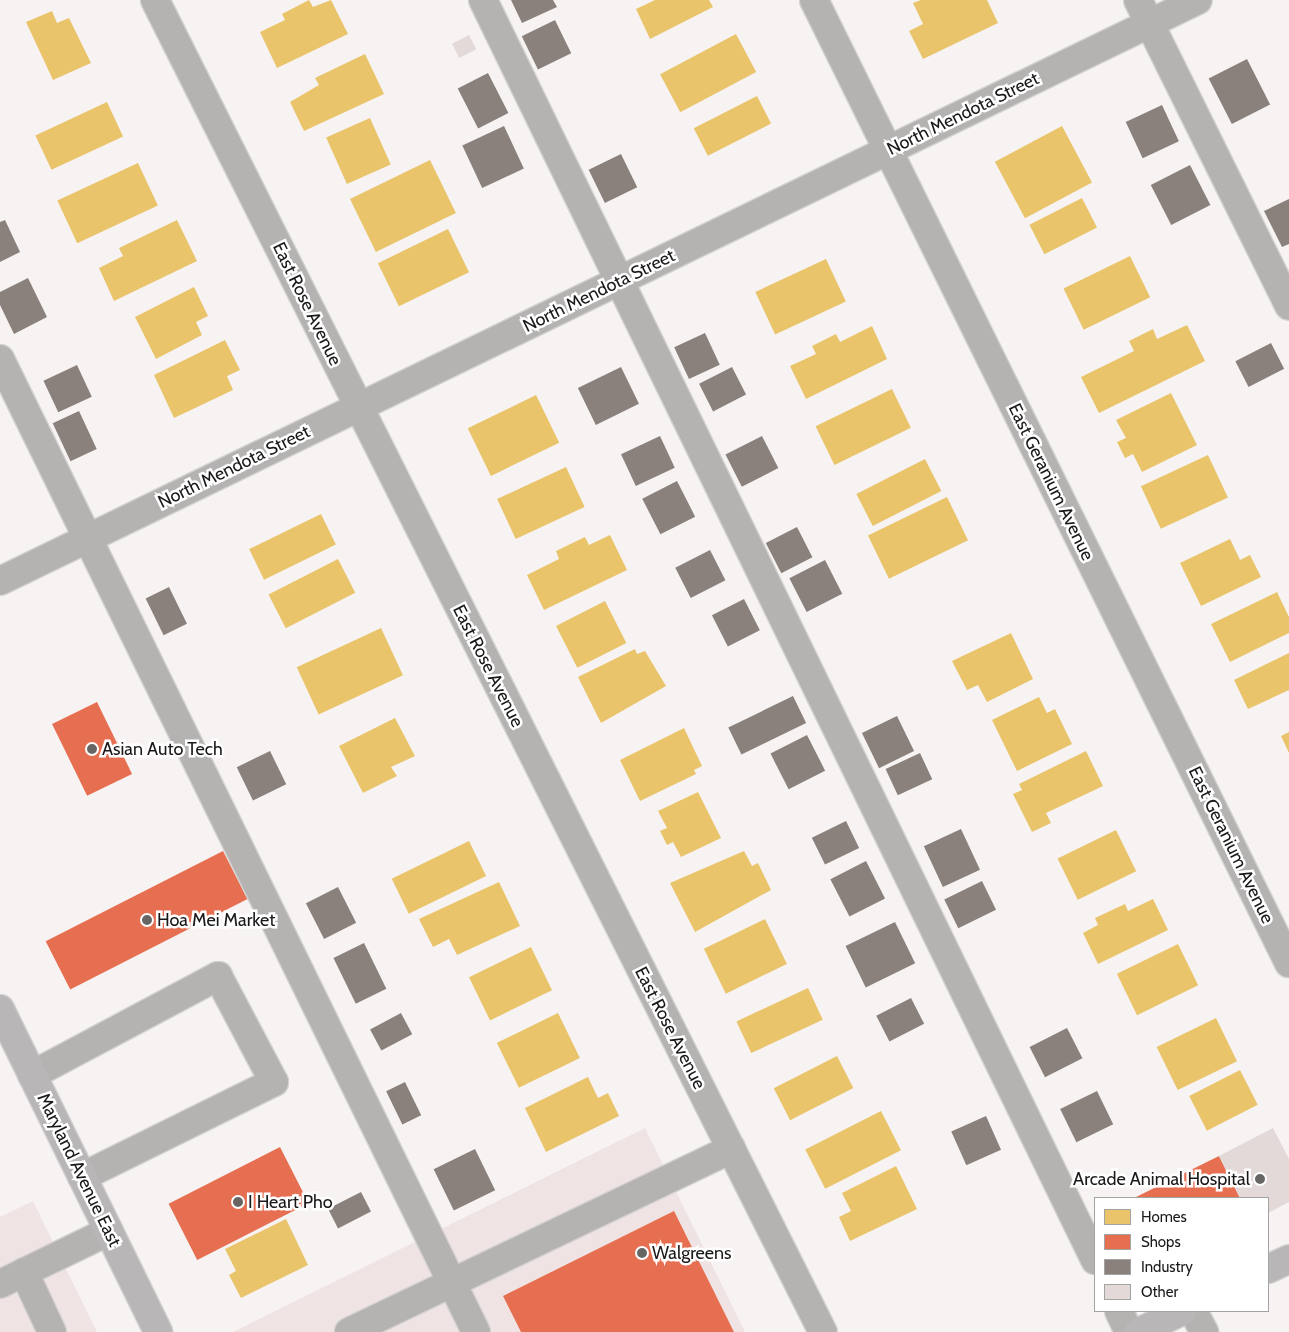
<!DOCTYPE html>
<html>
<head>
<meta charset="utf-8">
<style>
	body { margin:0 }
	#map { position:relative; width:1289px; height:1332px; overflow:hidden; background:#f8f3f3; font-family:Cabin,sans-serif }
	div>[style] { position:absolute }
	.built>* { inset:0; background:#efe4e3 }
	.homes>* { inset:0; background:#e9c46a; transform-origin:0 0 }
	.shops>* { inset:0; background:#e76f51; transform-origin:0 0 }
	.industry>* { inset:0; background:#8a817c; transform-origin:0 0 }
	.building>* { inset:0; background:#e3d9d8; transform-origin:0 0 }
	.roads { filter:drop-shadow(1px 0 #d4d1d1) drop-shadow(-1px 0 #d4d1d1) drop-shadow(0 1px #d4d1d1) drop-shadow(0 -1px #d4d1d1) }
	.minor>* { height:28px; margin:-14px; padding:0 14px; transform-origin:14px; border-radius:14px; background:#b5b2b2 }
	.major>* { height:28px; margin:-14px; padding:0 14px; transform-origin:14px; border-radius:14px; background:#b8b6b6 }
	.dots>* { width:14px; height:14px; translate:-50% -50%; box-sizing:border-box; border:2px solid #fff; border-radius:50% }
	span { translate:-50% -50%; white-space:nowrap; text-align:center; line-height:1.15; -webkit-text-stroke:5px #fff; paint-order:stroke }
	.street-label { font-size:18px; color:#1b1818 }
	.poi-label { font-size:18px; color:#1b1818 }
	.left { translate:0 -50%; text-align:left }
	.right { translate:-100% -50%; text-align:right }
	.legend { position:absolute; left:1094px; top:1197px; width:175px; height:115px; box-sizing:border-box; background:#fff; border:1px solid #a4a3a3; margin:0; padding:6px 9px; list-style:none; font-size:15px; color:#1b1818 }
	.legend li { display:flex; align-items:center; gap:10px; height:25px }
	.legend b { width:25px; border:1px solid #a4a3a3 }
</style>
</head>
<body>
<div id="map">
	<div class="built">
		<div style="clip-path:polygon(645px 1128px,745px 1332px,233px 1332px)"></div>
		<div style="clip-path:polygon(33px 1201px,97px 1332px,0 1332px,0 1217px)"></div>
	</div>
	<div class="homes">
		<div style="clip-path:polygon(309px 0,313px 7px,331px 0,348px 34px,277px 68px,260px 32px,285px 20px,282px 14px)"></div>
		<div style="clip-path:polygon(655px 0,709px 0,713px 7px,650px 39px,636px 9px)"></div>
		<div style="clip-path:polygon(921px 0,987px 0,998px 23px,923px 59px,909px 31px,923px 24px,913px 3px)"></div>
		<div style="clip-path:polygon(52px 11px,57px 23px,69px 18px,91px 63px,53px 80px,26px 22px)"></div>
		<div style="left:736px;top:34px;width:43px;height:86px;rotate:62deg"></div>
		<div style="clip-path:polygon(365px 54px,384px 94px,304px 131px,290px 102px,319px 85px,315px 78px)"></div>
		<div style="left:757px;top:96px;width:31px;height:71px;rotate:63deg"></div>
		<div style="left:107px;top:102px;width:38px;height:79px;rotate:65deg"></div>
		<div style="left:370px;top:118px;width:51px;height:48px;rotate:66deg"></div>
		<div style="left:1062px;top:126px;width:64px;height:76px;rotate:62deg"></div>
		<div style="left:430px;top:160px;width:59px;height:89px;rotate:64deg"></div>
		<div style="left:138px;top:163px;width:47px;height:89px;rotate:65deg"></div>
		<div style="left:1082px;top:198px;width:33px;height:59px;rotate:63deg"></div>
		<div style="clip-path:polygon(177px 220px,197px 261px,114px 301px,99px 268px,123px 256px,119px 248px)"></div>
		<div style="left:448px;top:229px;width:48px;height:78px;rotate:64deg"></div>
		<div style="left:1130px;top:256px;width:46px;height:74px;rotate:64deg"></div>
		<div style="left:826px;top:259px;width:47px;height:78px;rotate:65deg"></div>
		<div style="clip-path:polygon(194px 287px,208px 316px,196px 322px,202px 335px,156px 359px,135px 317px)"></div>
		<div style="clip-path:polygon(1187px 325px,1205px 361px,1099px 413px,1081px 377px,1134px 351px,1129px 341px,1153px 329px,1157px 339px)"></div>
		<div style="clip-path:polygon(872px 326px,887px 359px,806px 399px,790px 366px,816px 354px,812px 346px,836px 334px,840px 342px)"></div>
		<div style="clip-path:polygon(225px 340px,240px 370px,227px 376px,233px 390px,174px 418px,154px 375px)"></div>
		<div style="left:892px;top:389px;width:43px;height:85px;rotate:64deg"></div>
		<div style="clip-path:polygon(1171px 393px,1197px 445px,1142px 472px,1133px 454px,1125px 458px,1117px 442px,1126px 438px,1116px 420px)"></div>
		<div style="left:536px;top:395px;width:53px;height:76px;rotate:64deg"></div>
		<div style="left:1208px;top:455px;width:47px;height:74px;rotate:65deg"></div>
		<div style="left:925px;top:459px;width:36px;height:77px;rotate:63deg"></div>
		<div style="left:566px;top:467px;width:44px;height:76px;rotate:65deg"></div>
		<div style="left:947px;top:497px;width:48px;height:88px;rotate:64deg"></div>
		<div style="left:321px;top:514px;width:34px;height:80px;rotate:64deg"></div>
		<div style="clip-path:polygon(610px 535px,627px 570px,544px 610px,527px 575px,559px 559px,556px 551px,585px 537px,589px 545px)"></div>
		<div style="clip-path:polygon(1230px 539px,1240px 560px,1250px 555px,1261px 577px,1201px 606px,1180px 563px)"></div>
		<div style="left:338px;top:559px;width:38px;height:78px;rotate:63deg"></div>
		<div style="clip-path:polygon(1277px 592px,1289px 617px,1289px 633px,1230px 662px,1211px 624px)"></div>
		<div style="left:605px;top:601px;width:47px;height:55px;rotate:63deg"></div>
		<div style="left:381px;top:628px;width:52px;height:93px;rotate:65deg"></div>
		<div style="clip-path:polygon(1011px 633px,1033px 679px,987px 702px,978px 685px,967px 690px,952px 661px)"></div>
		<div style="clip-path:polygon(635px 649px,637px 654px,645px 651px,666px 686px,601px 723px,578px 677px)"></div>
		<div style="clip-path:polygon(1289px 653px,1289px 690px,1248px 709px,1234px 680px)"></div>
		<div style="clip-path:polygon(1039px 697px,1047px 713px,1055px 709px,1072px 744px,1017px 771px,992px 720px)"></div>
		<div style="clip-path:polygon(395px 718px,415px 756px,391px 767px,397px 776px,363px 793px,339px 746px)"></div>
		<div style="clip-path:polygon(684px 728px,702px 766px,694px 770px,696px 774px,640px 801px,620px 760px)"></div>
		<div style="clip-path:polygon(1289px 732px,1289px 753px,1281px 736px)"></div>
		<div style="clip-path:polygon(1086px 751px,1103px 786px,1046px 813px,1051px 823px,1032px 832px,1013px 794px,1022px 790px,1019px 784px)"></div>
		<div style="clip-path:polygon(698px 792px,721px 838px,681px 857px,673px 842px,667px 845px,660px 831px,667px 828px,658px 811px)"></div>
		<div style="left:1116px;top:830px;width:46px;height:65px;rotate:64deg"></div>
		<div style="left:469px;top:841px;width:39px;height:86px;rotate:64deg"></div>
		<div style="clip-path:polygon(744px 851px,752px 866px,758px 863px,771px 890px,695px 932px,670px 883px)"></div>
		<div style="clip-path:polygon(499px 882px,520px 926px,457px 955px,449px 939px,433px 947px,419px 919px)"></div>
		<div style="clip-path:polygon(1153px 899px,1168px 930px,1098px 964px,1083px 933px,1098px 925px,1095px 918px,1125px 904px,1128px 911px)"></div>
		<div style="left:765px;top:919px;width:50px;height:68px;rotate:64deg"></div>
		<div style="left:1178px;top:944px;width:46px;height:68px;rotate:64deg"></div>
		<div style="left:531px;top:947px;width:48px;height:69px;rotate:64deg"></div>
		<div style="left:808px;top:988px;width:35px;height:79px;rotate:65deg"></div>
		<div style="left:558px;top:1013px;width:50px;height:68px;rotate:64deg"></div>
		<div style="left:1216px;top:1018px;width:48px;height:66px;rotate:64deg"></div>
		<div style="left:837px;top:1056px;width:36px;height:71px;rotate:63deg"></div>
		<div style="left:1240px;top:1070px;width:39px;height:57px;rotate:63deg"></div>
		<div style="clip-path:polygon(588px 1077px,598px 1098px,608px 1093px,619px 1116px,546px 1152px,525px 1108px)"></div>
		<div style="left:881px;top:1111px;width:44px;height:85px;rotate:63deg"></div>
		<div style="clip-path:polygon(896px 1166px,917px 1209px,850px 1241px,839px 1217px,851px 1211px,842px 1193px)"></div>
		<div style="clip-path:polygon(286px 1219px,308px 1265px,241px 1298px,229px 1275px,236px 1271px,225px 1249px)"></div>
	</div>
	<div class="shops">
		<div style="left:97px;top:702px;width:80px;height:50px;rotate:64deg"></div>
		<div style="left:223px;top:851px;width:54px;height:199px;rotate:63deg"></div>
		<div style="left:280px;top:1147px;width:63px;height:125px;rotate:63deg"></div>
		<div style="clip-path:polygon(1219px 1156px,1240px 1198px,1134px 1198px)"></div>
		<div style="clip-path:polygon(674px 1211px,734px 1332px,521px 1332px,503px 1296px)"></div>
	</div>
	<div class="industry">
		<div style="clip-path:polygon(511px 0,553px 0,557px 7px,522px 23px)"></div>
		<div style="left:555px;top:20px;width:37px;height:37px;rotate:64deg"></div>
		<div style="left:1247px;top:59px;width:51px;height:43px;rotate:63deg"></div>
		<div style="left:488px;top:73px;width:45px;height:34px;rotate:63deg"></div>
		<div style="left:1162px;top:105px;width:40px;height:40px;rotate:65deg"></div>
		<div style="left:504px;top:126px;width:47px;height:46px;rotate:65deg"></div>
		<div style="left:621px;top:154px;width:37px;height:36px;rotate:64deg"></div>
		<div style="left:1190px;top:165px;width:45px;height:44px;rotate:63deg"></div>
		<div style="clip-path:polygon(1289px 199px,1289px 244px,1282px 247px,1264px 211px)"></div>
		<div style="clip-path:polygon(5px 220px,20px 252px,0 262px,0 222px)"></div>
		<div style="clip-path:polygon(28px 278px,47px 317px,14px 334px,0 305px,0 292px)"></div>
		<div style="left:705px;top:333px;width:35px;height:34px;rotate:65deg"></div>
		<div style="left:1271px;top:343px;width:29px;height:40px;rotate:63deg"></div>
		<div style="left:77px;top:365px;width:35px;height:37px;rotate:65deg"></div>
		<div style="left:621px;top:367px;width:41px;height:48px;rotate:64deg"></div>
		<div style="left:732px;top:367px;width:31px;height:37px;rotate:63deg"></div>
		<div style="left:79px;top:411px;width:42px;height:29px;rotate:65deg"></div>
		<div style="left:660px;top:436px;width:35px;height:43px;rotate:65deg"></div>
		<div style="left:762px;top:436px;width:36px;height:41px;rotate:63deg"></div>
		<div style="left:677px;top:481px;width:40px;height:39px;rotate:63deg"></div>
		<div style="left:797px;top:527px;width:34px;height:35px;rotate:63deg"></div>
		<div style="left:710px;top:550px;width:34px;height:39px;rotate:63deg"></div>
		<div style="left:825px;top:560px;width:38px;height:40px;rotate:63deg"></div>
		<div style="left:169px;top:587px;width:41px;height:26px;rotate:64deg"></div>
		<div style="left:744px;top:599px;width:35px;height:36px;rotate:63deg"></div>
		<div style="left:793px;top:696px;width:30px;height:72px;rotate:64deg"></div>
		<div style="left:897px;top:716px;width:39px;height:39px;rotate:64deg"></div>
		<div style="left:807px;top:735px;width:40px;height:41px;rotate:63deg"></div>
		<div style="left:270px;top:751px;width:37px;height:37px;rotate:64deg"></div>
		<div style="left:920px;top:753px;width:29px;height:38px;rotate:65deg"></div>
		<div style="left:846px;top:821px;width:30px;height:38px;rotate:64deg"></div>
		<div style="left:961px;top:829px;width:45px;height:41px;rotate:65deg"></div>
		<div style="left:866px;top:861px;width:42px;height:40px;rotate:63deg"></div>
		<div style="left:982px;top:881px;width:32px;height:42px;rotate:64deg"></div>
		<div style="left:338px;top:887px;width:40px;height:36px;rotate:63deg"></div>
		<div style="left:895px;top:922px;width:46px;height:55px;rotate:64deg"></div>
		<div style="left:364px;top:943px;width:51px;height:34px;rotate:64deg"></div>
		<div style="left:911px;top:998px;width:29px;height:39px;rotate:63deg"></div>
		<div style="left:401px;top:1013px;width:24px;height:35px;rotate:62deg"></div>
		<div style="left:1067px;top:1028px;width:34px;height:42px;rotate:63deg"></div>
		<div style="left:405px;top:1082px;width:37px;height:21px;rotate:64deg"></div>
		<div style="left:1097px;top:1091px;width:37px;height:41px;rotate:64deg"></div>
		<div style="left:986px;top:1116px;width:37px;height:38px;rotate:66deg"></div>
		<div style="left:475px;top:1149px;width:46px;height:46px;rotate:64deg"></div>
		<div style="left:361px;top:1192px;width:22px;height:37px;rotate:63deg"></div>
	</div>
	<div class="building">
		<div style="left:469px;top:35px;width:16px;height:19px;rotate:63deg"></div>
		<div style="clip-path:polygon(1273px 1128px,1289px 1159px,1289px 1202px,1268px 1213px,1268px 1198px,1240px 1198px,1219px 1156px)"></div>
	</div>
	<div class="roads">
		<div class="minor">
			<div style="left:155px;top:0;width:1490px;rotate:63.37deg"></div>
			<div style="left:483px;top:0;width:1401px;rotate:64.09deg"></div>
			<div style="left:814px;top:0;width:1074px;rotate:63.75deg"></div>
			<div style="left:1138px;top:0;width:341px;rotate:63.7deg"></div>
			<div style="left:0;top:359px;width:1083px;rotate:63.93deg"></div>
			<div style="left:0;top:581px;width:1331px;rotate:-25.87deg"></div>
			<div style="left:32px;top:1075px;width:211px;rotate:-28deg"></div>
			<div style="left:218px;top:976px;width:120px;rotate:62.2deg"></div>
			<div style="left:274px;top:1082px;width:214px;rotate:153.7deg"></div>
			<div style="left:24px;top:1272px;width:66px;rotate:65deg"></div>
			<div style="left:0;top:1284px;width:121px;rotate:-25.9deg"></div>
			<div style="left:1119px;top:1311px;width:23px;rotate:65deg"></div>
			<div style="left:1193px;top:1311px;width:24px;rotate:62deg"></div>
			<div style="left:349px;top:1332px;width:424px;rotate:-25.6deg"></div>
		</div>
		<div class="major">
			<div style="left:0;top:1009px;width:360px;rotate:63.9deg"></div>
			<div style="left:1268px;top:1269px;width:23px;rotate:-25deg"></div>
			<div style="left:1139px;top:1332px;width:48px;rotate:-26deg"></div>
		</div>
	</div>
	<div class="dots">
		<div style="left:92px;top:749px;background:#686565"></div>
		<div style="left:147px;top:920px;background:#686565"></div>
		<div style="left:1260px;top:1179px;background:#686565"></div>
		<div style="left:238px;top:1202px;background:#686565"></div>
		<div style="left:642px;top:1253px;background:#686565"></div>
	</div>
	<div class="street-label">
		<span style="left:963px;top:114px;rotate:-26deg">North Mendota Street</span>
		<span style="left:599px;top:291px;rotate:-26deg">North Mendota Street</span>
		<span style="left:307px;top:304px;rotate:64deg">East Rose Avenue</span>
		<span style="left:234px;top:467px;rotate:-26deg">North Mendota Street</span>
		<span style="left:1051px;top:482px;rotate:64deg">East Geranium Avenue</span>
		<span style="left:488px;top:666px;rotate:63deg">East Rose Avenue</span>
		<span style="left:1231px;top:845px;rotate:64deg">East Geranium Avenue</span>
		<span style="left:670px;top:1028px;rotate:63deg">East Rose Avenue</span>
		<span style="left:79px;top:1170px;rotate:64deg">Maryland Avenue East</span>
	</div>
	<div class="poi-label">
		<span class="left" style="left:102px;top:749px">Asian Auto Tech</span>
		<span class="left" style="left:157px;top:920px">Hoa Mei Market</span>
		<span class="right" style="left:1250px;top:1179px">Arcade Animal Hospital</span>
		<span class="left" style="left:248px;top:1202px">I Heart Pho</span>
		<span class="left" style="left:652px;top:1253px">Walgreens</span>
	</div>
	<ul class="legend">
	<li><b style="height:14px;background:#e9c46a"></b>Homes</li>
	<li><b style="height:14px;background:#e76f51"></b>Shops</li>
	<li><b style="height:14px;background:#8a817c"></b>Industry</li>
	<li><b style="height:14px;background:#e3d9d8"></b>Other</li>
	</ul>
</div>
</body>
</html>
